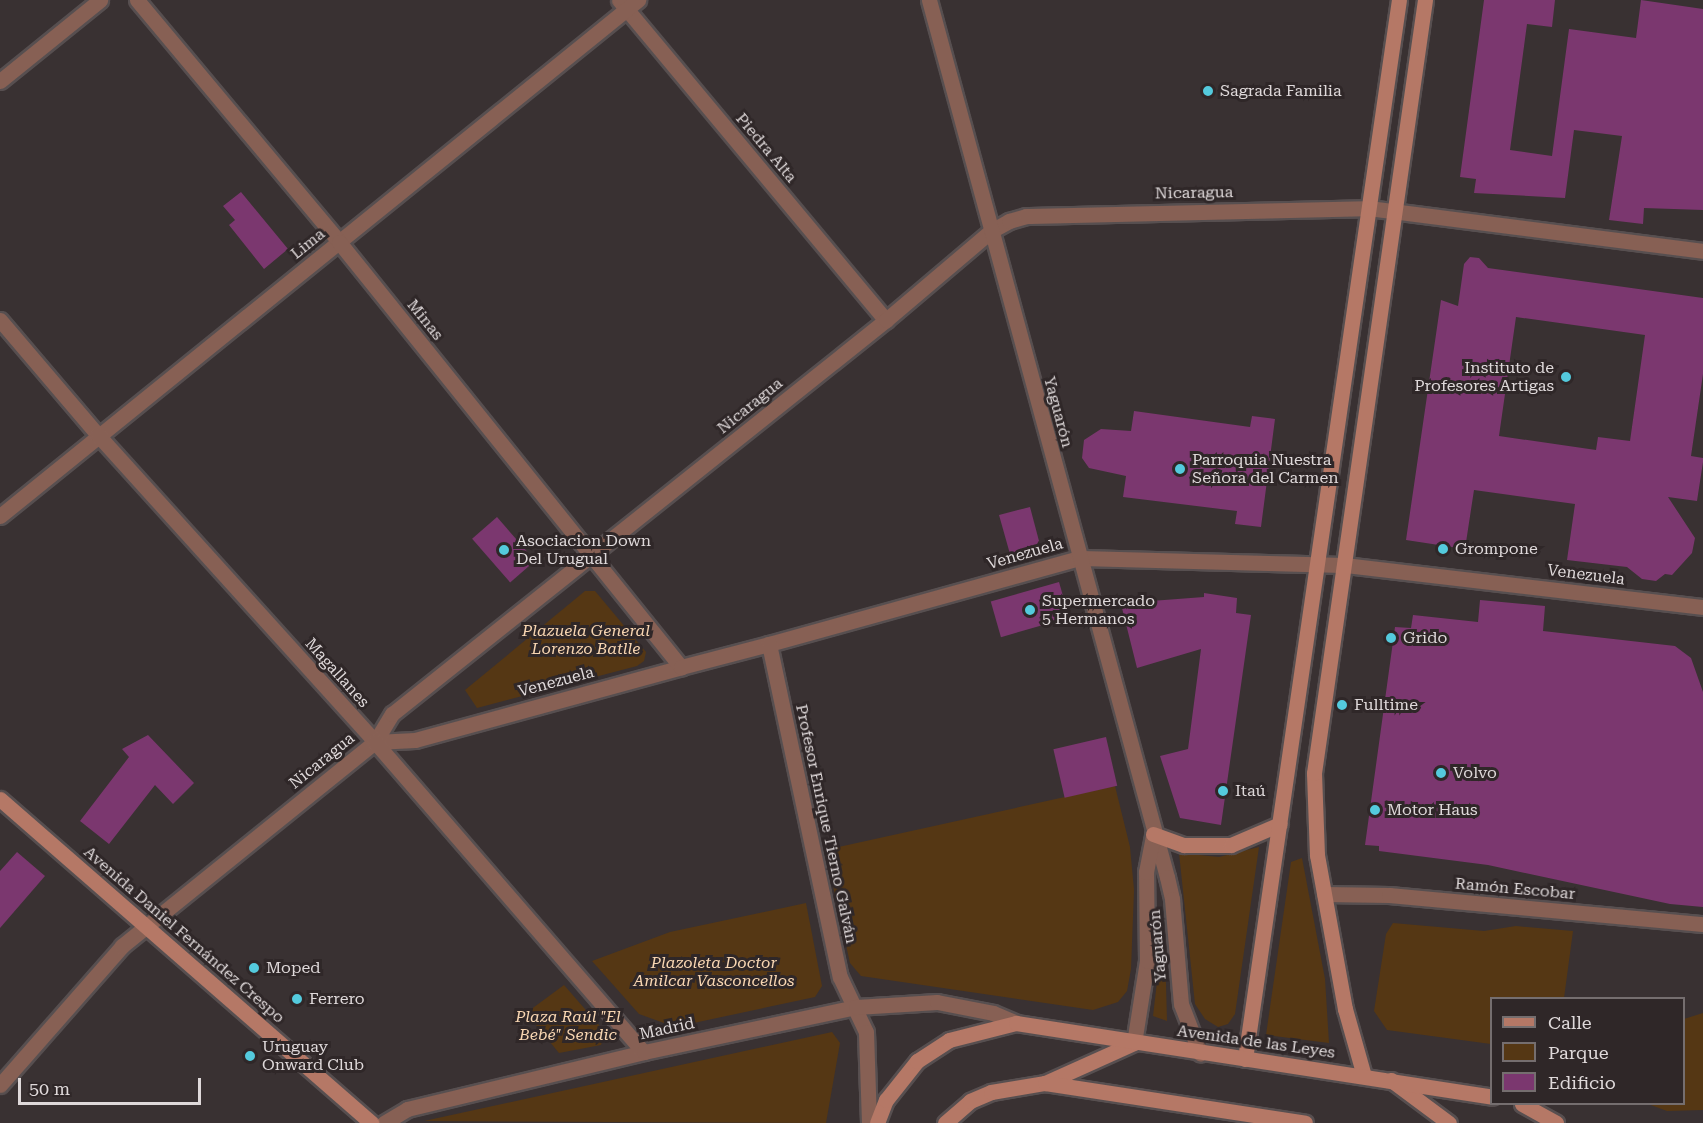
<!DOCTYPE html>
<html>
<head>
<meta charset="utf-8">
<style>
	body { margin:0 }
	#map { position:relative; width:1703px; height:1123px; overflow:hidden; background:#393132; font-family:"Roboto Serif",serif }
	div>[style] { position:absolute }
	.green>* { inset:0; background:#553714 }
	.building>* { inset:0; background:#7b376f; transform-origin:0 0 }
	.roads { filter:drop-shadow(2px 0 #574f50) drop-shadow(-2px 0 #574f50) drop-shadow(0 2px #574f50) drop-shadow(0 -2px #574f50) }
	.minor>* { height:15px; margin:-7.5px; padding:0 7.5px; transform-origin:7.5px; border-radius:7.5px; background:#876054 }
	.tertiary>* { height:15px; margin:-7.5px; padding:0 7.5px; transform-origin:7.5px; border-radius:7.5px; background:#876054 }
	.secondary>* { height:15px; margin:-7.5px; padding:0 7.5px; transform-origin:7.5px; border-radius:7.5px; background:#b57866 }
	.dots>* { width:16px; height:16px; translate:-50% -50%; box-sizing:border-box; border:3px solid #2f2728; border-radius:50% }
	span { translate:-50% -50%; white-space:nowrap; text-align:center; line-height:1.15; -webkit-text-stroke:6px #2f2728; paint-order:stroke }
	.poi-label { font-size:16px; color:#dfd9da }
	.left { translate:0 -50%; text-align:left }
	.right { translate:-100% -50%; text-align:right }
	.street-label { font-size:16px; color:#dfd9da }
	.park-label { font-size:16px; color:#f8d6b2; font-style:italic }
	.legend { position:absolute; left:1490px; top:997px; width:195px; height:108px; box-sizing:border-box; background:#2f2728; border:2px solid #756e6f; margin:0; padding:8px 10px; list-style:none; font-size:18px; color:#dfd9da }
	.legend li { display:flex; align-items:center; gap:12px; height:30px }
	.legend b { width:30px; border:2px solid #756e6f }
	.scale { position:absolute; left:18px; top:1078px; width:183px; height:27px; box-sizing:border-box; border:3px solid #dfd9da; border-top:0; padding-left:8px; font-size:18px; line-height:21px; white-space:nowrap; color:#dfd9da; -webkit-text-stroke:4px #2f2728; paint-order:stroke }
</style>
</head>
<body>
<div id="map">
	<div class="green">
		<div style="clip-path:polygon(585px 591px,595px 591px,646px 652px,644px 661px,637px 666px,477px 708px,465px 690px)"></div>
		<div style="clip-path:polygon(1115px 786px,1130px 847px,1134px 890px,1131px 969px,1127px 991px,1118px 1002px,1093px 1010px,861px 976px,850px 963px,825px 850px)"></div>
		<div style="clip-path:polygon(1259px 847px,1235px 1014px,1228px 1024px,1218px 1027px,1205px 1019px,1195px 1004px,1179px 853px,1219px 857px)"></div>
		<div style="clip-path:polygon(1302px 858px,1325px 979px,1329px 1043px,1266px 1035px,1291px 862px)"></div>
		<div style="clip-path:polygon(806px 903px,822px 986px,815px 997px,675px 1027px,639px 1014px,592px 961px,670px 932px)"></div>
		<div style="clip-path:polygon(1393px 923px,1484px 931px,1516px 926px,1573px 931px,1564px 998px,1492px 998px,1491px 1044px,1387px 1030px,1374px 1011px,1386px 934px)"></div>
		<div style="clip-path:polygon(1161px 948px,1165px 948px,1167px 1021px,1153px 1016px)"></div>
		<div style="clip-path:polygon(564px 985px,605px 1032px,601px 1045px,559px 1053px,526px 1013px)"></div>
		<div style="clip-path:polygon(1703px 1013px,1703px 1110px,1667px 1111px,1648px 1104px,1684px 1104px,1684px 1019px)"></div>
		<div style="clip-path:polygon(832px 1032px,840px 1043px,826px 1123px,424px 1121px)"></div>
	</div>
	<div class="building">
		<div style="clip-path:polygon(1484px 0,1555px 0,1552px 27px,1527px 24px,1510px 150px,1552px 156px,1569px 29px,1636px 38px,1641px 0,1703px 9px,1703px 210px,1644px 208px,1643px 224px,1609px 220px,1622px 136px,1574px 130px,1565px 198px,1474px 193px,1476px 179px,1460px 177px)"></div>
		<div style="clip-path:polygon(241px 192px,288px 249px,264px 269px,229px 225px,235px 220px,223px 206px)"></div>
		<div style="clip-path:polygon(evenodd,1470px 257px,1479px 258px,1488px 268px,1703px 298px,1703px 374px,1691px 456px,1703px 458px,1703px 462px,1697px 501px,1668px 497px,1695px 538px,1692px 553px,1672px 575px,1665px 574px,1656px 581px,1642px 579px,1627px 567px,1567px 560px,1575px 504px,1474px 490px,1465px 549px,1406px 540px,1441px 300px,1458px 306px,1464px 264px,1470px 257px,1516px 317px,1645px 335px,1630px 441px,1598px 437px,1596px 450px,1499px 436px,1516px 317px)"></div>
		<div style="clip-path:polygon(1134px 411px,1250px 427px,1252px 416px,1275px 419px,1261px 527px,1235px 524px,1237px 511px,1123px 497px,1126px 476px,1089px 468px,1082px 458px,1084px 440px,1101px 429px,1131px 431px)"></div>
		<div style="clip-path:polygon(1030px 507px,1039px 541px,1033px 549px,1010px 554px,999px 515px)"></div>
		<div style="left:497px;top:517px;width:58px;height:33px;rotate:49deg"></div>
		<div style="left:1059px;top:582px;width:37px;height:71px;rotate:74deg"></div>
		<div style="clip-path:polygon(1204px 593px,1237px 598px,1236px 613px,1251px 615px,1221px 825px,1180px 818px,1160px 756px,1188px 749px,1201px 649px,1137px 668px,1121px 604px,1150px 595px,1151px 601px,1204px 597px)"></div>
		<div style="clip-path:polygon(1480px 600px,1545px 606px,1543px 631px,1675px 646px,1691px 658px,1703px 692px,1703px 907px,1670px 904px,1488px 865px,1379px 851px,1379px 846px,1365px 845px,1395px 627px,1411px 628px,1413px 615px,1478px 622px)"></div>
		<div style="clip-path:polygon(148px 735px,194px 783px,173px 804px,155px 785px,109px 844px,80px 821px,129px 757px,122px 749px)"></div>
		<div style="left:1106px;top:737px;width:50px;height:54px;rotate:77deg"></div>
		<div style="clip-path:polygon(17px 852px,45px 876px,0 928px,0 871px)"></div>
	</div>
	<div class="roads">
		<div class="minor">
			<div style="left:619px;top:0;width:417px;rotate:50.2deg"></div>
			<div style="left:0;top:81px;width:129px;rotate:-39deg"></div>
			<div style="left:0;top:516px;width:821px;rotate:-38.97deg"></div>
			<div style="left:769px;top:644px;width:322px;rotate:-15.5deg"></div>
			<div style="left:1079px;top:558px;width:266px;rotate:1.5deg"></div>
			<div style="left:1345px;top:565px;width:360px;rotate:6.7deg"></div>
			<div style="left:375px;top:742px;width:40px;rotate:-2.9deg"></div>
			<div style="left:415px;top:740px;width:276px;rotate:-15.3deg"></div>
			<div style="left:1324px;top:894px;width:65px;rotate:0.9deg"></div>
			<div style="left:1389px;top:895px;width:315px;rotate:5.3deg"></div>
			<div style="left:0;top:1085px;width:185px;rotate:-48.7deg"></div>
			<div style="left:122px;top:946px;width:325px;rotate:-38.9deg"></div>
			<div style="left:375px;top:742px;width:33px;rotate:-59deg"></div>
			<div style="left:392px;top:714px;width:632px;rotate:-38.57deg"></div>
			<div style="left:886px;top:320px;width:138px;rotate:-40.3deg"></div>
			<div style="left:991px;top:231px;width:21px;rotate:-29deg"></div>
			<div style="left:1009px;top:221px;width:18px;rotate:-16deg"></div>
			<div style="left:1026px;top:216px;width:342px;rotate:-1.3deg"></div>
			<div style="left:1368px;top:208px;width:338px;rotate:7.3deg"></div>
			<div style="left:384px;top:1123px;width:27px;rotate:-31deg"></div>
			<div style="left:407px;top:1109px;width:244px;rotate:-13.5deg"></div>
		</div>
		<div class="tertiary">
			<div style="left:137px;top:0;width:315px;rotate:50.1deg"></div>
			<div style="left:339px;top:242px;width:546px;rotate:51.18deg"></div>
			<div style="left:681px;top:667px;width:91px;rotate:-14.6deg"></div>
			<div style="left:769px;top:644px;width:340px;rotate:78deg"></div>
			<div style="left:840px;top:977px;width:61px;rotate:64.7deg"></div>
			<div style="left:866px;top:1032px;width:91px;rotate:88.1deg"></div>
			<div style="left:929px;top:0;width:909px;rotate:74.82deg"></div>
			<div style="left:1167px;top:877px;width:23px;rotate:77deg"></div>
			<div style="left:1172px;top:899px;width:105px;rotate:85.1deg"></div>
			<div style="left:1181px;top:1004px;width:53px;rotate:68.8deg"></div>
			<div style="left:0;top:320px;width:151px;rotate:49.6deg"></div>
			<div style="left:98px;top:435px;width:413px;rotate:47.9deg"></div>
			<div style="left:375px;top:742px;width:410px;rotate:49.1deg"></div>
			<div style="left:644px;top:1052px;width:217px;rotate:-12deg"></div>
			<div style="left:856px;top:1007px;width:81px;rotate:-3.5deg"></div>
			<div style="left:937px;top:1002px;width:57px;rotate:11.1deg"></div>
			<div style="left:993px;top:1013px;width:25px;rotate:23deg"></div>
			<div style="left:1134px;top:1043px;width:83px;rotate:-81deg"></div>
			<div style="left:1147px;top:961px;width:89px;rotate:-90.6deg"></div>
			<div style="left:1146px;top:872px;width:36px;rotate:-79deg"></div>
		</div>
		<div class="secondary">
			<div style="left:0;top:799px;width:493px;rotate:41.1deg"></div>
			<div style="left:1153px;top:834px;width:33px;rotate:20deg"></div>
			<div style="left:1184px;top:845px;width:47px"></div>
			<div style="left:1231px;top:845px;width:53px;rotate:-23.2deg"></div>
			<div style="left:1245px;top:1059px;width:1070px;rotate:-81.73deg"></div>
			<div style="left:1364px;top:1076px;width:70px;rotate:-105.8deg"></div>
			<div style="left:1345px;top:1009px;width:157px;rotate:-100.3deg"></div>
			<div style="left:1317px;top:855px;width:82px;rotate:-92.1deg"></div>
			<div style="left:1314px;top:773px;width:781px;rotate:-81.83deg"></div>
			<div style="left:1391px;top:1080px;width:72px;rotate:36.6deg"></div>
			<div style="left:1045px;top:1083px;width:98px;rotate:-24.2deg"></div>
			<div style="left:1522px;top:1104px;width:39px;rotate:29deg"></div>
			<div style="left:877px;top:1123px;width:25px;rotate:-69deg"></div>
			<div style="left:886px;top:1100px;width:50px;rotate:-51.5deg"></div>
			<div style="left:917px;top:1061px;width:38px;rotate:-33deg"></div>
			<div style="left:949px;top:1040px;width:69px;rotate:-14.2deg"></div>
			<div style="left:1016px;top:1023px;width:482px;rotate:8.8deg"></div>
			<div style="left:945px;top:1123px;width:33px;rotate:-41deg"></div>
			<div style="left:970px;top:1101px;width:23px;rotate:-23deg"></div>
			<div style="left:991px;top:1092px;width:55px;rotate:-9.5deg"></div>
			<div style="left:1045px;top:1083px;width:263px;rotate:8.7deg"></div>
		</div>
	</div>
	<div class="dots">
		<div style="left:1208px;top:91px;background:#54cadd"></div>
		<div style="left:1566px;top:377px;background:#54cadd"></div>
		<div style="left:1180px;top:469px;background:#54cadd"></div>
		<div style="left:1443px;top:549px;background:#54cadd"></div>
		<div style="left:504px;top:550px;background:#54cadd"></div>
		<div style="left:1030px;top:610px;background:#54cadd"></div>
		<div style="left:1391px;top:638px;background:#54cadd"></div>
		<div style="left:1342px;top:705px;background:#54cadd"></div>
		<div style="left:1441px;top:773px;background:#54cadd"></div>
		<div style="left:1223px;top:791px;background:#54cadd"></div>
		<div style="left:1375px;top:810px;background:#54cadd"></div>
		<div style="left:254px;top:968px;background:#54cadd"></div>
		<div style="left:297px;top:999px;background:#54cadd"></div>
		<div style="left:250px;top:1056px;background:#54cadd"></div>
	</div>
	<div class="poi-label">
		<span class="left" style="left:1220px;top:91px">Sagrada Familia</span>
		<span class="right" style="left:1554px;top:377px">Instituto de<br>Profesores Artigas</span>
		<span class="left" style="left:1192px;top:469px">Parroquia Nuestra<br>Señora del Carmen</span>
		<span class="left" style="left:516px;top:550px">Asociacion Down<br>Del Urugual</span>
		<span class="left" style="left:1455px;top:549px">Grompone</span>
		<span class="left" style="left:1042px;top:610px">Supermercado<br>5 Hermanos</span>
		<span class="left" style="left:1403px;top:638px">Grido</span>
		<span class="left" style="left:1354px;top:705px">Fulltime</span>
		<span class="left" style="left:1453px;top:773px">Volvo</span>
		<span class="left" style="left:1235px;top:791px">Itaú</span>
		<span class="left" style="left:1387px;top:810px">Motor Haus</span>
		<span class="left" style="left:266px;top:968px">Moped</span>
		<span class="left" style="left:309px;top:999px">Ferrero</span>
		<span class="left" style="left:262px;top:1056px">Uruguay<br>Onward Club</span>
	</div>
	<div class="street-label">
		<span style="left:766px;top:148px;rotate:50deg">Piedra Alta</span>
		<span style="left:1194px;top:193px;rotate:-1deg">Nicaragua</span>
		<span style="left:308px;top:244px;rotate:-39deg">Lima</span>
		<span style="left:425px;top:320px;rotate:51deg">Minas</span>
		<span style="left:750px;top:406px;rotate:-39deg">Nicaragua</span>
		<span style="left:1058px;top:412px;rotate:75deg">Yaguarón</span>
		<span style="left:1025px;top:554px;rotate:-16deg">Venezuela</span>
		<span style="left:1586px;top:575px;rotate:7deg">Venezuela</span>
		<span style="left:337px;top:673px;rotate:48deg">Magallanes</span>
		<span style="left:556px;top:682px;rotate:-15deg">Venezuela</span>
		<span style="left:322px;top:761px;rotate:-39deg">Nicaragua</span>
		<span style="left:826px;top:824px;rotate:78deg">Profesor Enrique Tierno Galván</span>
		<span style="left:1515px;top:889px;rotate:5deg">Ramón Escobar</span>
		<span style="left:184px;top:935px;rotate:41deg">Avenida Daniel Fernández Crespo</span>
		<span style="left:1158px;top:946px;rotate:-95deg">Yaguarón</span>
		<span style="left:667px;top:1029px;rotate:-12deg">Madrid</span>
		<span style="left:1256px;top:1042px;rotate:8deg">Avenida de las Leyes</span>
	</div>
	<div class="park-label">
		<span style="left:586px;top:640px">Plazuela General<br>Lorenzo Batlle</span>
		<span style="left:714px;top:972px">Plazoleta Doctor<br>Amilcar Vasconcellos</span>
		<span style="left:568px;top:1026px">Plaza Raúl "El<br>Bebé" Sendic</span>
	</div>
	<ul class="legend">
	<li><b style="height:8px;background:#b57866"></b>Calle</li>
	<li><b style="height:16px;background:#553714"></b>Parque</li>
	<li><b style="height:16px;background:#7b376f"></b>Edificio</li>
	</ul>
	<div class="scale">50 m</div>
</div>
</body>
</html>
